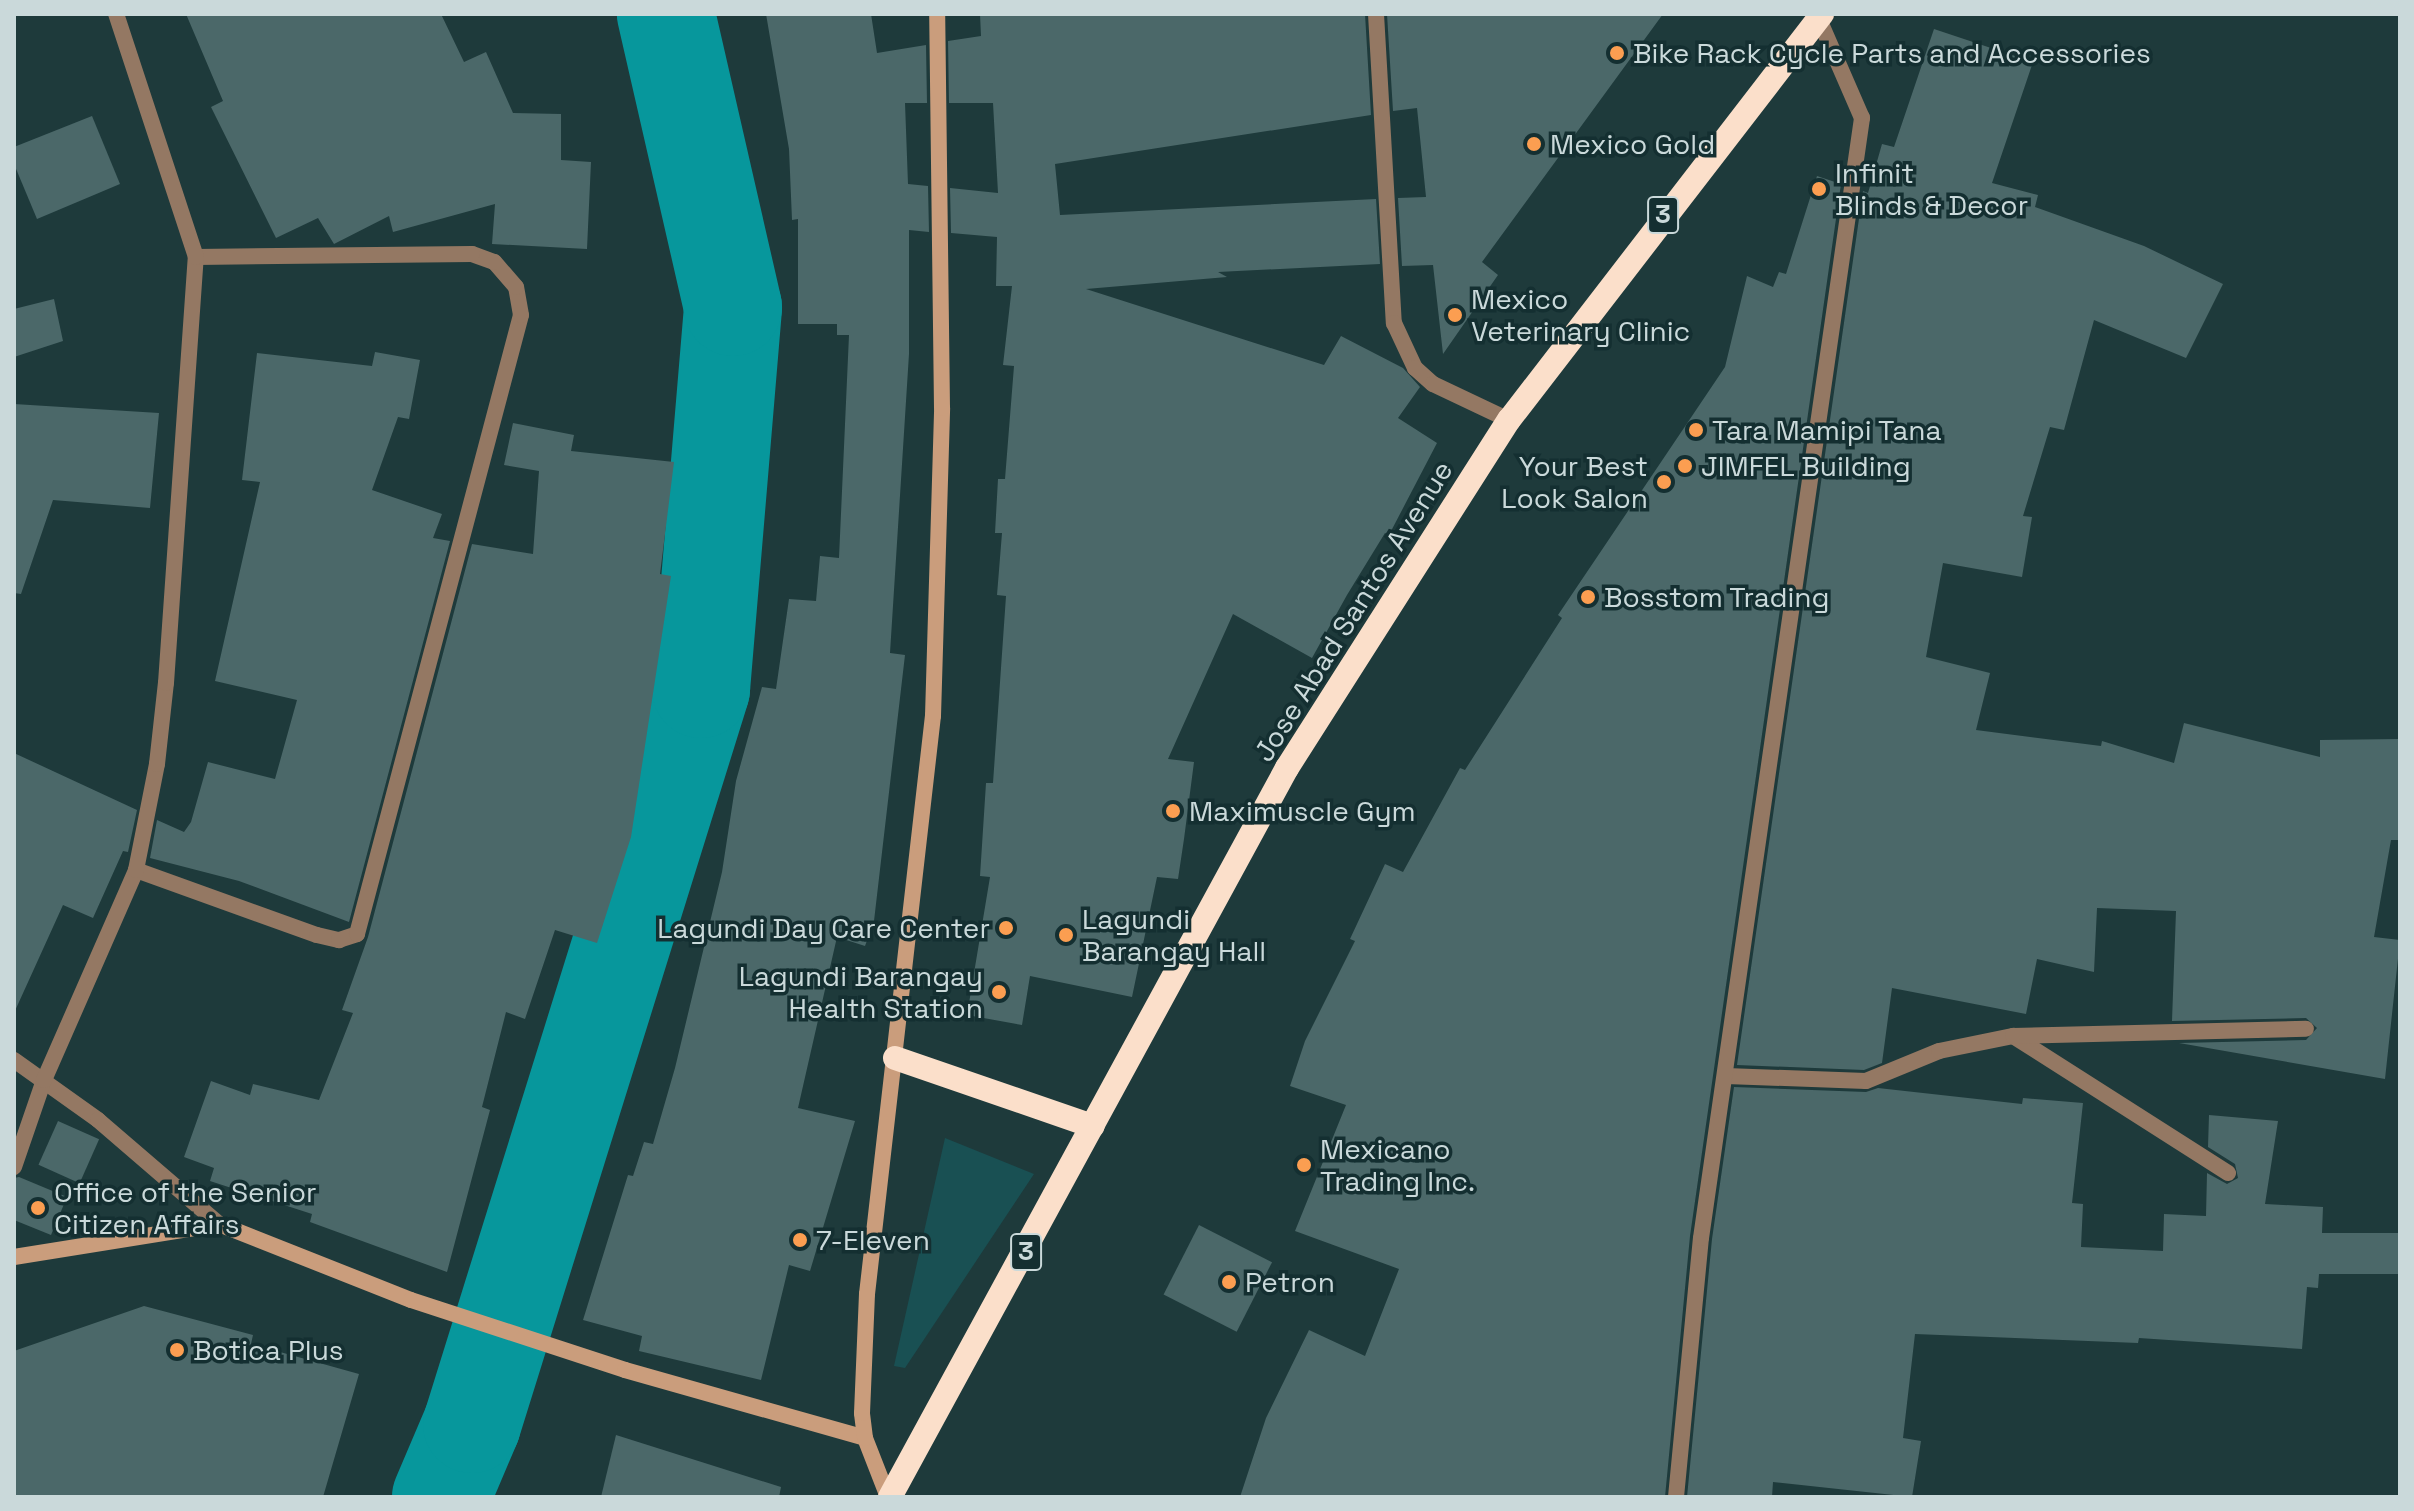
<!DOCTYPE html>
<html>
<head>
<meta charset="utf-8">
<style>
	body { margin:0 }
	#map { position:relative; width:2414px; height:1511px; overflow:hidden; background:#1e3a3b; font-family:"Space Grotesk",sans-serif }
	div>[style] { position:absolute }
	.green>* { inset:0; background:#195053 }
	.river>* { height:98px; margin:-49px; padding:0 49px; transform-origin:49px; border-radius:49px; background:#07979c }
	.building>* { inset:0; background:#4b6869; transform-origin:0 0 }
	.street>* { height:16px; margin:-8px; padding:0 8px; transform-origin:8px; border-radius:8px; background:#947863 }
	.secondary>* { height:16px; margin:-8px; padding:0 8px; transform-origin:8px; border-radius:8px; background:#ca9d7c }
	.highway>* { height:24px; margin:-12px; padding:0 12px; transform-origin:12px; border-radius:12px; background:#fbdfca }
	.dots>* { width:22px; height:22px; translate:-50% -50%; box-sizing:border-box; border:4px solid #142f31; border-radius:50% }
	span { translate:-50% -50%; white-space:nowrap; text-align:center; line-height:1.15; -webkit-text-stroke:7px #142f31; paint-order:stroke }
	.shield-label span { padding:2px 6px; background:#142f31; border:2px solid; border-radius:6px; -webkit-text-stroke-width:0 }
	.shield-label { font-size:26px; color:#cad9da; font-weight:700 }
	.poi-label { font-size:28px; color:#cad9da }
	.left { translate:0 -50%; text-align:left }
	.right { translate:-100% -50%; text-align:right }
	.street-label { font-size:28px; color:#cad9da }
	.frame { position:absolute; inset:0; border:16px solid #cad9da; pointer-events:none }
</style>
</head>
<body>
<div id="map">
	<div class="green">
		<div style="clip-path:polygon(945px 1138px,1034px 1174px,905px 1368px,894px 1366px)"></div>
	</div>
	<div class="river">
		<div style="left:441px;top:1497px;width:79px;rotate:-67deg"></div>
		<div style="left:472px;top:1424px;width:770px;rotate:-72.69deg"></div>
		<div style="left:701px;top:689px;width:383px;rotate:-85.2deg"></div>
		<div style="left:733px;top:307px;width:301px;rotate:-102.9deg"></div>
	</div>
	<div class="building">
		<div style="clip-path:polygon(186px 14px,441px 14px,464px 62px,486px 52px,513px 113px,561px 114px,561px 160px,591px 162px,587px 249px,492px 244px,495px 204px,393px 232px,389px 216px,334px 244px,318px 218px,276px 238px,211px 107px,223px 101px)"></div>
		<div style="clip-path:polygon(766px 14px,871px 14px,877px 53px,926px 45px,927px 103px,905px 103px,908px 184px,928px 186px,929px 232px,909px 230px,909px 354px,890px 653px,905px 655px,874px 921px,865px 946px,837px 937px,798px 1108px,855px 1121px,810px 1271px,789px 1265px,761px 1380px,639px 1351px,642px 1336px,583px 1320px,628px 1175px,633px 1176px,644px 1142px,653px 1144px,675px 1068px,722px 872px,736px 781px,762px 687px,776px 689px,789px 599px,816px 601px,820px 556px,839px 558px,849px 335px,837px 335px,837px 324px,798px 324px,798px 219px,792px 220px,789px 149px)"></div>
		<div style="clip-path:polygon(980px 14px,1365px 14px,1371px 115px,1055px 164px,1060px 215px,1376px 199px,1380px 264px,1218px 272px,1227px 277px,1086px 289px,1324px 365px,1341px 336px,1403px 368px,1420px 387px,1398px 418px,1437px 443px,1389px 535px,1385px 533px,1347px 595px,1312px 658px,1233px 614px,1168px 759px,1194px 762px,1184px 839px,1178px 879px,1157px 877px,1132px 997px,1030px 976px,1022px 1025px,967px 1015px,990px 877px,980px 876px,986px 783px,993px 783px,1006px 596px,997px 595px,1002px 533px,995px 533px,998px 479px,1005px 479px,1014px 366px,1003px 365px,1012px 286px,996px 286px,997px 237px,951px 233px,950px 188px,998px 193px,993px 103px,949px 103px,948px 41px,981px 36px)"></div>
		<div style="clip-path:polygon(1387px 14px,1663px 14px,1482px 262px,1498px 275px,1443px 354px,1433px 265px,1402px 266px,1398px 198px,1426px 197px,1417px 108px,1393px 111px)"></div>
		<div style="clip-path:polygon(1934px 29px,2033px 62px,1992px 183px,2038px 195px,2035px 207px,2144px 246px,2223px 284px,2186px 358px,2094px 320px,2064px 430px,2050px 427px,2023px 516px,2032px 517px,2022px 577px,1943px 563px,1926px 657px,1990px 673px,1976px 730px,2101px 746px,2102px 741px,2174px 763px,2184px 723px,2320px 757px,2320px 740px,2400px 739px,2400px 840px,2391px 840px,2374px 937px,2400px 940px,2385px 1079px,2179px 1043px,2306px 1040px,2317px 1028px,2306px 1018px,2172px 1021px,2176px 911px,2097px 908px,2094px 972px,2037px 959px,2026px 1014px,1892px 988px,1882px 1063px,1864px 1070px,1737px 1065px,1863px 191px,1868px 193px,1882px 144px,1894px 147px)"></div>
		<div style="clip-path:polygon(92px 116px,120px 184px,37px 219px,14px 164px,14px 147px)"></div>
		<div style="clip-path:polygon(1817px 176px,1841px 184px,1690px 1236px,1665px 1497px,1240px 1497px,1266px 1418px,1309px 1330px,1365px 1356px,1399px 1269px,1295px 1231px,1346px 1105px,1290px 1086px,1305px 1041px,1355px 941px,1350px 939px,1385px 864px,1403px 872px,1460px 768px,1465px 770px,1562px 618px,1558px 615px,1725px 367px,1747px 276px,1773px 287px,1779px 272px,1786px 274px)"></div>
		<div style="clip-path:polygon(54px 299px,63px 341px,14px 357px,14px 309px)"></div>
		<div style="clip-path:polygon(375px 352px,420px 360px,409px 419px,398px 417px,372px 490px,442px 514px,433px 538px,450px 541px,349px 922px,239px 881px,150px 858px,157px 820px,184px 832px,191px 822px,208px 762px,275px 779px,297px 700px,215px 681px,260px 482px,242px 480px,257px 353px,372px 366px)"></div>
		<div style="clip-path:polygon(14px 404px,159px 413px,150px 508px,53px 500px,21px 594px,14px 593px)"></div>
		<div style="clip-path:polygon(513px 423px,574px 435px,571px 451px,674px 462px,660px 574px,671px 576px,631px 837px,597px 943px,555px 930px,525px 1019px,506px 1012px,482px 1107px,490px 1110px,447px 1272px,310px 1222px,312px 1214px,210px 1181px,214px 1168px,184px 1157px,211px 1081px,250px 1095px,253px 1084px,319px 1100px,353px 1013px,342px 1010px,368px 937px,472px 544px,533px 554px,539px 471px,504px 465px)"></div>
		<div style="clip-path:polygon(14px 753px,137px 810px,128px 852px,123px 851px,93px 918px,63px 905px,14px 1013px)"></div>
		<div style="clip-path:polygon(1734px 1087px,1866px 1092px,1878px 1088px,2022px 1104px,2023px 1098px,2083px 1103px,2072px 1203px,2083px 1204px,2081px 1247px,2163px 1251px,2164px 1214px,2206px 1216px,2207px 1173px,2227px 1184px,2238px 1178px,2235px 1164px,2208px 1147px,2209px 1115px,2278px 1121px,2265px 1204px,2323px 1207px,2322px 1233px,2400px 1233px,2400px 1274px,2319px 1274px,2318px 1288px,2307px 1287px,2302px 1349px,2139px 1338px,2138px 1343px,1915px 1334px,1903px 1438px,1921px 1441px,1912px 1497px,1773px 1482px,1772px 1497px,1687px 1497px,1712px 1239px)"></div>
		<div style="left:58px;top:1121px;width:45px;height:48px;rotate:24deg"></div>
		<div style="clip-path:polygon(19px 1177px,67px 1197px,51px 1235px,14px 1220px,14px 1178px)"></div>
		<div style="left:1199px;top:1225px;width:82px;height:78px;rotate:27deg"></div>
		<div style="clip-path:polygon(144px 1306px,253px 1335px,251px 1344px,359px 1374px,323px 1497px,14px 1497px,14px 1351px)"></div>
		<div style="clip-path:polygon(616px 1435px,781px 1487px,779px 1497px,601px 1497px)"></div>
	</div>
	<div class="street">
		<div style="left:1376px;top:14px;width:310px;rotate:86.7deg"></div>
		<div style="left:1394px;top:323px;width:50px;rotate:65deg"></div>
		<div style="left:1415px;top:368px;width:24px;rotate:42deg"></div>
		<div style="left:1433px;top:384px;width:84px;rotate:25.3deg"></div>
		<div style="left:136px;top:870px;width:192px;rotate:19.8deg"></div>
		<div style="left:317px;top:935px;width:23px;rotate:13deg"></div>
		<div style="left:339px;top:940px;width:19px;rotate:-18deg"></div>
		<div style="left:357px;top:934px;width:640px;rotate:-75.16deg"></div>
		<div style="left:521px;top:315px;width:28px;rotate:-100deg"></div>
		<div style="left:516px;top:287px;width:33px;rotate:-131deg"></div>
		<div style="left:494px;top:262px;width:23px;rotate:-160deg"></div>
		<div style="left:472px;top:254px;width:276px;rotate:179.4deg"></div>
		<div style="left:2013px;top:1036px;width:255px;rotate:32.5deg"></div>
		<div style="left:14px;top:1060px;width:103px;rotate:35.5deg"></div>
		<div style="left:98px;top:1120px;width:160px;rotate:40.7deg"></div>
		<div style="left:1726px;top:1076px;width:140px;rotate:2deg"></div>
		<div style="left:1866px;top:1081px;width:79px;rotate:-22.3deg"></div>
		<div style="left:1939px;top:1051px;width:76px;rotate:-11.5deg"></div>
		<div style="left:2013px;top:1036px;width:293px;rotate:-1.4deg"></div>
		<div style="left:14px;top:1167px;width:92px;rotate:-71deg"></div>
		<div style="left:44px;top:1080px;width:229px;rotate:-66.3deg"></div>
		<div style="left:136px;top:870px;width:108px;rotate:-78.8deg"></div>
		<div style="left:157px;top:764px;width:81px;rotate:-83.7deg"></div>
		<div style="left:166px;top:683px;width:427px;rotate:-86deg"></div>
		<div style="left:196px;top:257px;width:256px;rotate:-108.2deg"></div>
		<div style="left:1676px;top:1497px;width:260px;rotate:-84.5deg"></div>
		<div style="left:1701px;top:1238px;width:1132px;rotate:-81.82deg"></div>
		<div style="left:1862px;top:118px;width:108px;rotate:-113.5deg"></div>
	</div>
	<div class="secondary">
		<div style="left:14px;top:1257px;width:208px;rotate:-9.1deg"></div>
		<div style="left:219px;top:1224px;width:206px;rotate:21.6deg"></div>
		<div style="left:411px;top:1300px;width:225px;rotate:18.1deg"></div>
		<div style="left:625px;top:1370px;width:249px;rotate:15.8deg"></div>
		<div style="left:888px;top:1497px;width:63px;rotate:-111.3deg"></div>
		<div style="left:865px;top:1438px;width:25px;rotate:-97deg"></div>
		<div style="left:862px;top:1413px;width:119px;rotate:-87.6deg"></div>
		<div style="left:867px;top:1294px;width:582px;rotate:-83.49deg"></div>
		<div style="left:933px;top:716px;width:308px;rotate:-88.3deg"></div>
		<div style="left:942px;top:408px;width:394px;rotate:-90.7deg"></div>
	</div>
	<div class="highway">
		<div style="left:895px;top:1058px;width:209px;rotate:19deg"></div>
		<div style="left:890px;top:1497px;width:830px;rotate:-61.43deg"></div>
		<div style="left:1287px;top:768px;width:413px;rotate:-57.5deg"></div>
		<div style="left:1509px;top:420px;width:513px;rotate:-52.37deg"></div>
	</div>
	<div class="dots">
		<div style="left:1617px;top:53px;background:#fb9e51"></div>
		<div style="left:1534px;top:144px;background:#fb9e51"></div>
		<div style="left:1819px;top:189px;background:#fb9e51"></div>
		<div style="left:1455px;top:315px;background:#fb9e51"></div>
		<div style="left:1696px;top:430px;background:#fb9e51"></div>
		<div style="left:1685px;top:466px;background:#fb9e51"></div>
		<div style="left:1664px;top:482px;background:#fb9e51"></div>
		<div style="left:1588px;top:597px;background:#fb9e51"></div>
		<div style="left:1173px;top:811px;background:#fb9e51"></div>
		<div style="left:1006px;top:928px;background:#fb9e51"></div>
		<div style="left:1066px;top:935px;background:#fb9e51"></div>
		<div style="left:999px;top:992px;background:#fb9e51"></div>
		<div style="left:1304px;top:1165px;background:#fb9e51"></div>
		<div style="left:38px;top:1208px;background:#fb9e51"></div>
		<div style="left:800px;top:1240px;background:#fb9e51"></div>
		<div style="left:1229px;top:1282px;background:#fb9e51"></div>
		<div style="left:177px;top:1350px;background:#fb9e51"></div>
	</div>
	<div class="shield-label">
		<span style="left:1663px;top:215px">3</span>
		<span style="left:1026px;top:1252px">3</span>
	</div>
	<div class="poi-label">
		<span class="left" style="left:1633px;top:53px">Bike Rack Cycle Parts and Accessories</span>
		<span class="left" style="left:1550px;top:144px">Mexico Gold</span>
		<span class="left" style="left:1835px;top:189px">Infinit<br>Blinds &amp; Decor</span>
		<span class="left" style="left:1471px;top:315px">Mexico<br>Veterinary Clinic</span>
		<span class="left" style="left:1712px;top:430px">Tara Mamipi Tana</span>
		<span class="right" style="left:1648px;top:482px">Your Best<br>Look Salon</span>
		<span class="left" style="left:1701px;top:466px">JIMFEL Building</span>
		<span class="left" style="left:1604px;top:597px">Bosstom Trading</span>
		<span class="left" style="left:1189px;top:811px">Maximuscle Gym</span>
		<span class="left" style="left:1082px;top:935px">Lagundi<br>Barangay Hall</span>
		<span class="right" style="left:990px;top:928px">Lagundi Day Care Center</span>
		<span class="right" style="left:983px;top:992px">Lagundi Barangay<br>Health Station</span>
		<span class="left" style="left:1320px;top:1165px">Mexicano<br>Trading Inc.</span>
		<span class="left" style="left:54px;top:1208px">Office of the Senior<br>Citizen Affairs</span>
		<span class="left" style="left:816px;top:1240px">7-Eleven</span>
		<span class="left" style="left:1245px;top:1282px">Petron</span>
		<span class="left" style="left:193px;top:1350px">Botica Plus</span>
	</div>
	<div class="street-label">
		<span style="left:1353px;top:611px;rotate:-58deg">Jose Abad Santos Avenue</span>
	</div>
	<div class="frame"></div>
</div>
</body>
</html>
